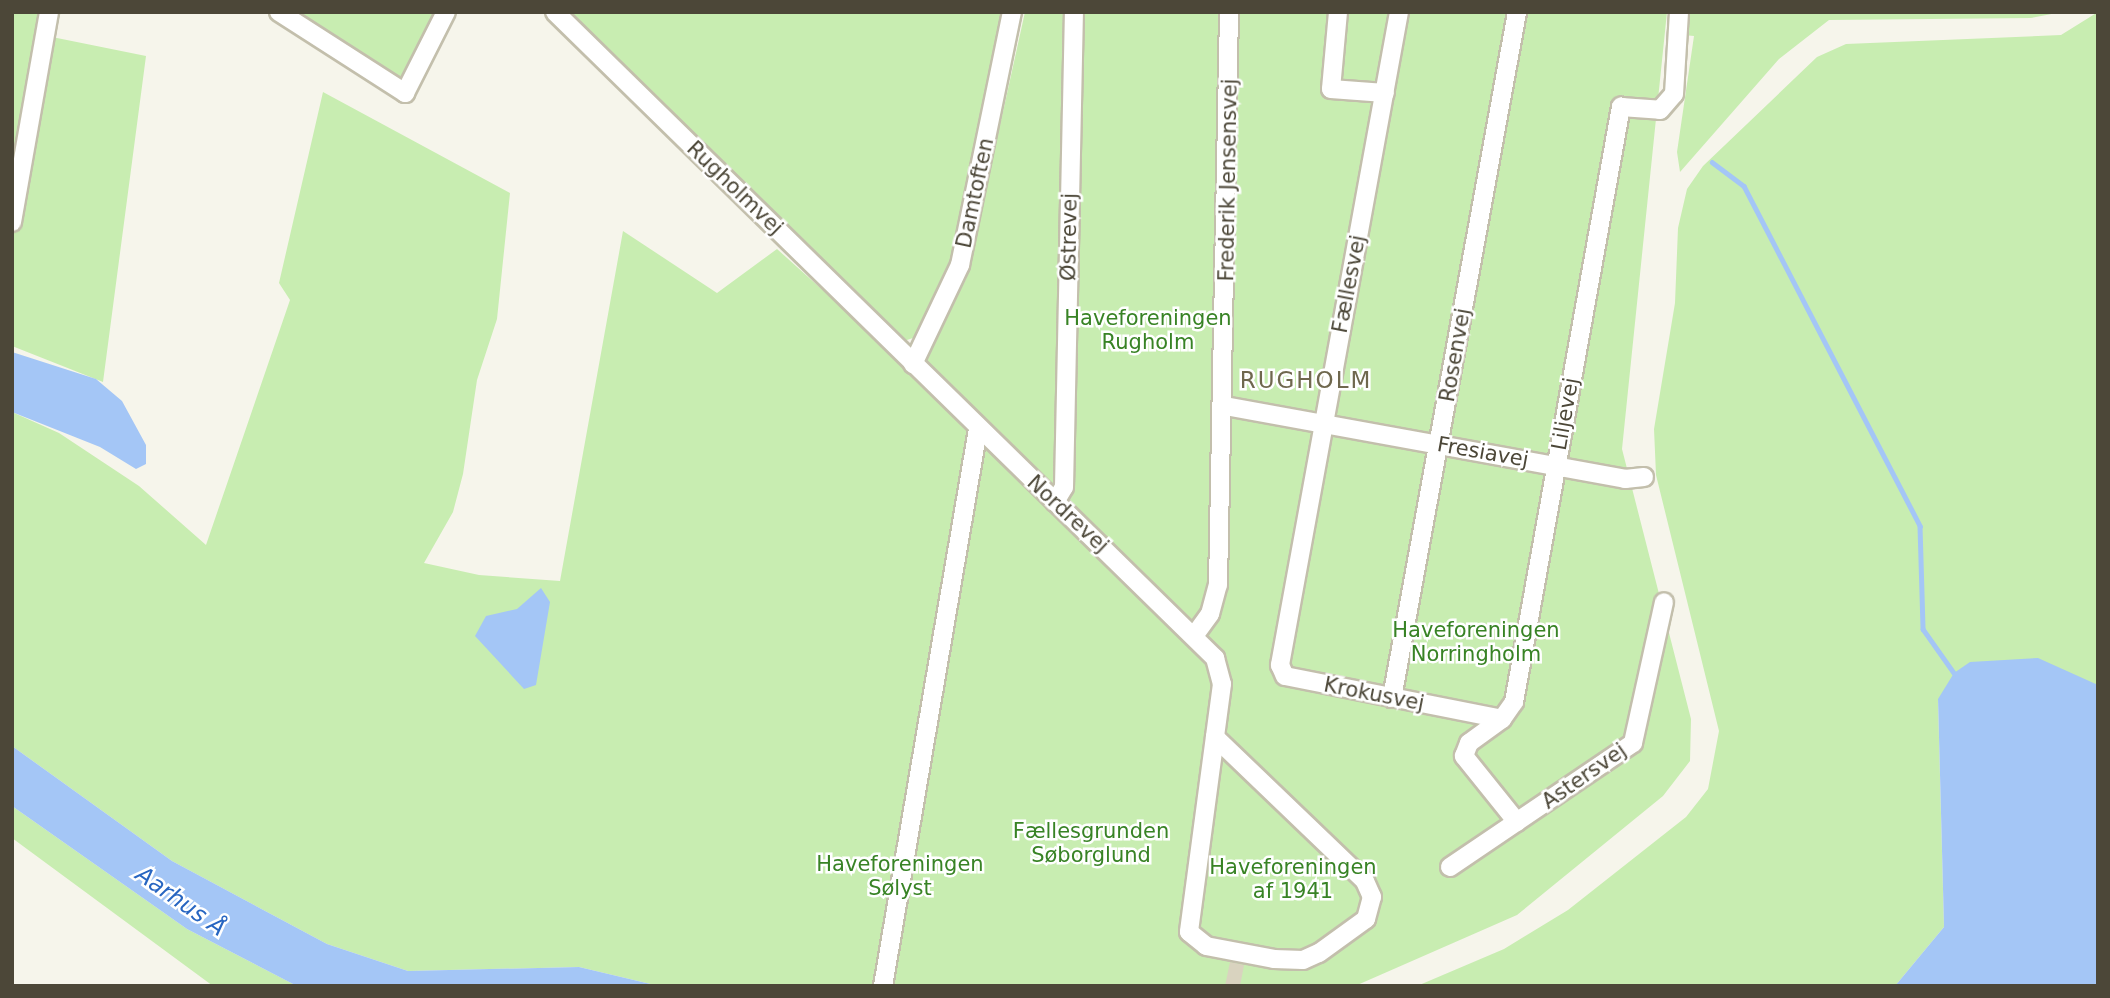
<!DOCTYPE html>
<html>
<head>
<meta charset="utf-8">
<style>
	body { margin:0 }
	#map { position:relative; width:2110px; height:998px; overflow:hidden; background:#f6f5eb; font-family:"DejaVu Sans",sans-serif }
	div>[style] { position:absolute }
	.green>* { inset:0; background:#c8edb1 }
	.water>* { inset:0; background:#a4c6f6 }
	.stream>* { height:4.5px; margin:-2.25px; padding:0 2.25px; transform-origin:2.25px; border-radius:2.25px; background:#a4c6f6 }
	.building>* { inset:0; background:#d9d3bf }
	.roads { filter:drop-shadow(2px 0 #c3bfac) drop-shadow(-2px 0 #c3bfac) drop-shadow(0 2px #c3bfac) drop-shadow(0 -2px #c3bfac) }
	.minor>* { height:18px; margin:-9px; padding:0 9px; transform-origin:9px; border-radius:9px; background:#fff }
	span { translate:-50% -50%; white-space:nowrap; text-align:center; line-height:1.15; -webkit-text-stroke:5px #fff; paint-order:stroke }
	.street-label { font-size:21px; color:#4c4738 }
	.park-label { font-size:21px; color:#388325 }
	.neighbourhood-label { font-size:23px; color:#6f684e; letter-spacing:2px }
	.water-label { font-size:23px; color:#2765c1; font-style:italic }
	.frame { position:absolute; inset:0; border:14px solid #4c4738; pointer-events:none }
</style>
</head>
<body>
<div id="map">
	<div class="green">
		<div style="clip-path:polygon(12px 12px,61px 12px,52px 37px,146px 56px,103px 382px,12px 346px)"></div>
		<div style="clip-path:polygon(289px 12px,455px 12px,415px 92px)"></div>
		<div style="clip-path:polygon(564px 12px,1008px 12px,956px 267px,922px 335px,901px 342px)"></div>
		<div style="clip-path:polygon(1025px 12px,1667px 12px,1622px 449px,1691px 719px,1690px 761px,1663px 796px,1517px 915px,1355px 986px,659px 986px,579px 967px,408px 971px,327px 944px,172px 861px,12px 746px,12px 412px,59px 433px,139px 486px,206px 545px,290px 300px,279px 283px,323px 92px,510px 193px,497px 319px,477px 380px,463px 474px,453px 512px,424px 563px,479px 575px,560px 581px,623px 231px,717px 293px,777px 249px,915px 373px,966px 279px)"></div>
		<div style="clip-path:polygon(1685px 12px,2062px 12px,2031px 18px,1829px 20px,1779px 59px,1680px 172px,1677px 152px,1694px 36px,1683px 35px)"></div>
		<div style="clip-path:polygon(2098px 12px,2098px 685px,1938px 700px,1944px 927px,1895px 986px,1417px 986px,1504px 949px,1568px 910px,1686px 817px,1708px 789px,1719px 731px,1656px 475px,1654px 429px,1675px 303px,1678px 228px,1687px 189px,1703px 166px,1817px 57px,1846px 44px,2061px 35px)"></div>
		<div style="clip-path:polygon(12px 806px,187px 929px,297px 986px,213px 986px,12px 838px)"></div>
	</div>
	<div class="water">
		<div style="clip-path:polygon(12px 352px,96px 379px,122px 401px,146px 445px,146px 464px,136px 469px,100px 447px,12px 412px)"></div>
		<div style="clip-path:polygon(541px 588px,550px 602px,536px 685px,524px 689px,475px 636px,486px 616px,517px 609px)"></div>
		<div style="clip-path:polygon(2038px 658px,2098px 685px,2098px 986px,1895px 986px,1944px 927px,1938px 699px,1954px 673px,1970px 662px)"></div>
		<div style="clip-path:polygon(12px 746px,172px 861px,327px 944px,408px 971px,579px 967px,659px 986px,293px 984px,187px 929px,12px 806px)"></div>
	</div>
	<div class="stream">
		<div style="left:1712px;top:162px;width:40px;rotate:37deg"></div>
		<div style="left:1744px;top:186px;width:383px;rotate:62.6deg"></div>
		<div style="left:1920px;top:526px;width:103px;rotate:88.3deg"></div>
		<div style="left:1923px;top:629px;width:54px;rotate:54.8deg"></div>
	</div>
	<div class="building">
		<div style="clip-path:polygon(1230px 962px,1244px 965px,1240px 986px,1225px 986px)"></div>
	</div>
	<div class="roads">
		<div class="minor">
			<div style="left:279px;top:12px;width:150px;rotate:32.7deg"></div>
			<div style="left:405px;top:93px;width:91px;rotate:-63.2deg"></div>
			<div style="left:555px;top:12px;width:924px;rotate:44.39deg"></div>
			<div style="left:1215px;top:658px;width:27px;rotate:75deg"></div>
			<div style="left:1222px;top:684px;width:250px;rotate:97.6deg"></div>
			<div style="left:1189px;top:932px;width:22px;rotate:39deg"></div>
			<div style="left:1206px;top:946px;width:69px;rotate:10.8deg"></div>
			<div style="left:1274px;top:959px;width:29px;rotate:2deg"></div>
			<div style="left:1303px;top:960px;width:17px;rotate:-24deg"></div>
			<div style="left:1319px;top:953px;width:58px;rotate:-35.9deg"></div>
			<div style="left:1366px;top:919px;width:23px;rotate:-75deg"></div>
			<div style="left:1372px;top:897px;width:17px;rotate:-114deg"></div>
			<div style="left:1365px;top:881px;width:208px;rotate:-136.2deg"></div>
			<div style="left:1338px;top:12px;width:77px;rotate:95.2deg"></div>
			<div style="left:1331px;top:89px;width:54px;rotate:4.2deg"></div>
			<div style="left:1399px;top:12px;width:664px;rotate:100.33deg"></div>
			<div style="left:1280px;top:665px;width:12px;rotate:66deg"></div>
			<div style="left:1285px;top:676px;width:221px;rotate:11.2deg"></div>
			<div style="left:12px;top:222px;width:213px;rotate:-80deg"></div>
			<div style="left:913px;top:364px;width:110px;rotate:-64.6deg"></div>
			<div style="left:960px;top:265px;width:258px;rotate:-78.4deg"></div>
			<div style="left:1225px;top:406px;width:407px;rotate:10.3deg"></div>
			<div style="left:1625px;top:479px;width:19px;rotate:-6deg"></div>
			<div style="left:1055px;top:502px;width:17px;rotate:-59deg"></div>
			<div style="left:1064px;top:487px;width:475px;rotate:-88.8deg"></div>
			<div style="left:1194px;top:636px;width:27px;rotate:-54deg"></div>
			<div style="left:1210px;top:614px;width:30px;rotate:-75deg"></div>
			<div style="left:1218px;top:585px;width:573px;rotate:-88.9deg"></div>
			<div style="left:1392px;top:698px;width:697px;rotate:-79.67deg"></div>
			<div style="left:1517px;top:822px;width:85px;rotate:-128.8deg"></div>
			<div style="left:1464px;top:756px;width:14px;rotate:-69deg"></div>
			<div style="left:1469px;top:743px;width:41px;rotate:-36deg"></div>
			<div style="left:1502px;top:719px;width:21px;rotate:-55deg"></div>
			<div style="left:1514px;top:702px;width:605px;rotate:-79.81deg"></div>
			<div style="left:1621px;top:107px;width:39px;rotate:4deg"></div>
			<div style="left:1660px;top:110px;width:21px;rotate:-49deg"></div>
			<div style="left:1674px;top:94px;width:82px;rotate:-86.5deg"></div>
			<div style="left:1450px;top:867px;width:221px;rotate:-34.1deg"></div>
			<div style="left:1633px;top:743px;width:144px;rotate:-77.6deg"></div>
			<div style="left:883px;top:986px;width:565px;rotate:-80.32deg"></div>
		</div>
	</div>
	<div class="street-label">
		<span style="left:1228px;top:180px;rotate:-89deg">Frederik Jensensvej</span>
		<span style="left:735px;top:188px;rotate:44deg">Rugholmvej</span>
		<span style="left:975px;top:193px;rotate:-78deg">Damtoften</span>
		<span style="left:1069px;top:237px;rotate:-89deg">Østrevej</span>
		<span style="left:1349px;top:284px;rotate:-79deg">Fællesvej</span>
		<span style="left:1455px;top:355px;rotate:-80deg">Rosenvej</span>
		<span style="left:1565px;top:414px;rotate:-80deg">Liljevej</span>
		<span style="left:1483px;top:452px;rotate:10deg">Fresiavej</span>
		<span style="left:1068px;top:514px;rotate:43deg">Nordrevej</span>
		<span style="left:1374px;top:694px;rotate:11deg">Krokusvej</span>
		<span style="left:1584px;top:776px;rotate:-35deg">Astersvej</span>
	</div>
	<div class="park-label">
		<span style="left:1148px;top:330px">Haveforeningen<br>Rugholm</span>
		<span style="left:1476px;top:642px">Haveforeningen<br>Norringholm</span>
		<span style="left:1091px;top:843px">Fællesgrunden<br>Søborglund</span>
		<span style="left:900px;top:876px">Haveforeningen<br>Sølyst</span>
		<span style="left:1293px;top:879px">Haveforeningen<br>af 1941</span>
	</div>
	<div class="neighbourhood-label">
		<span style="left:1306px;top:380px">RUGHOLM</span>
	</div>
	<div class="water-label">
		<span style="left:181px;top:901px;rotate:35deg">Aarhus Å</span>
	</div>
	<div class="frame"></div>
</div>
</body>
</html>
